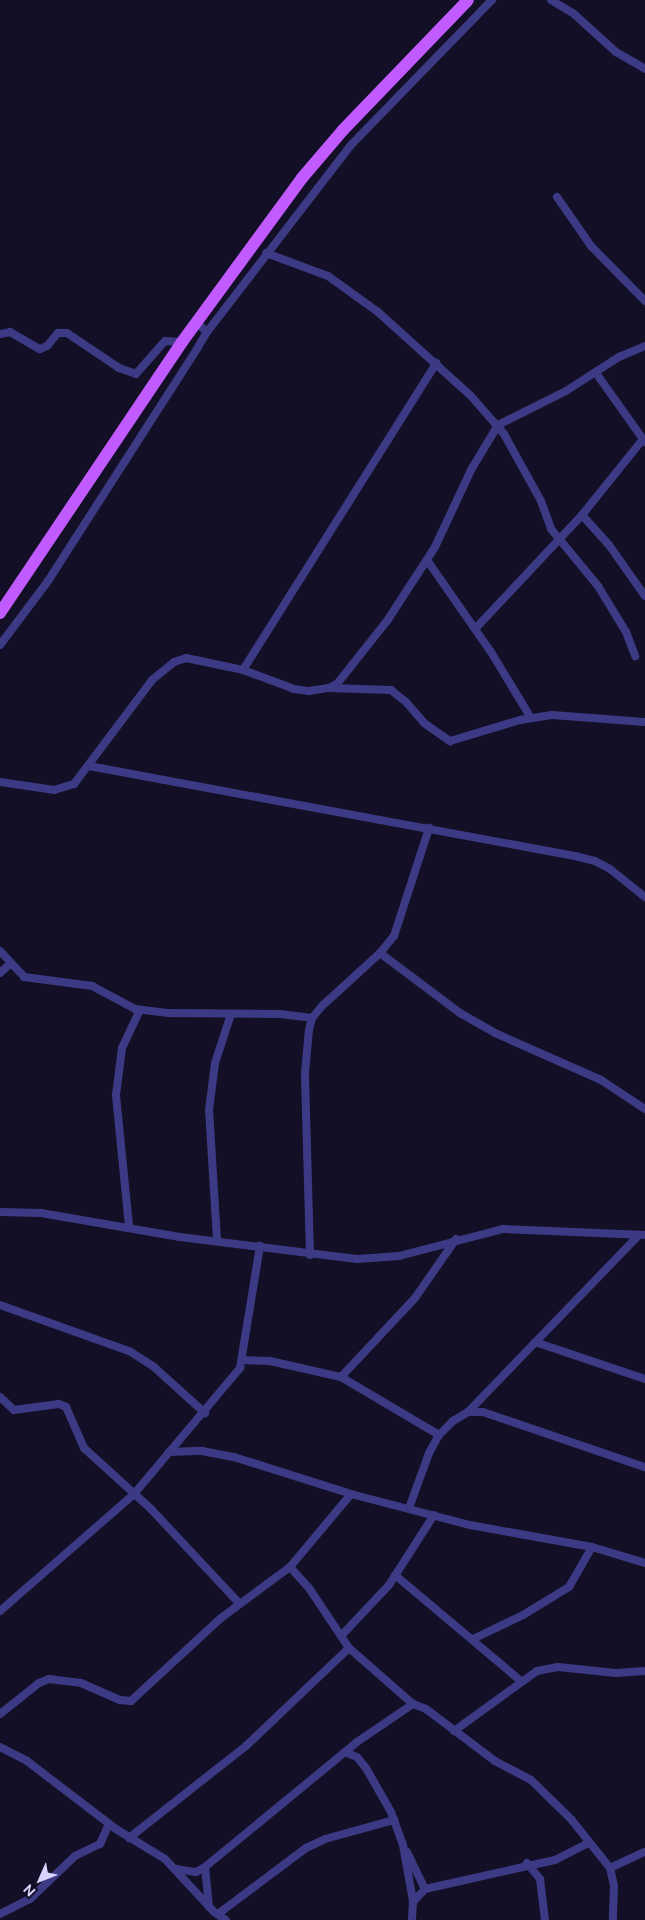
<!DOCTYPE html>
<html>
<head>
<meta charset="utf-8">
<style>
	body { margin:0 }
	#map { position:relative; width:645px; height:1920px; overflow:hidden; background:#130f26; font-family:Ubuntu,sans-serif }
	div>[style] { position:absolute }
	.street>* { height:8px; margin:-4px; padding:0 4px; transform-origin:4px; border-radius:4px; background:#3d3a85 }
	.primary>* { height:12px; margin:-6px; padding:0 6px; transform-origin:6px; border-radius:6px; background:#c25bff }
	span { translate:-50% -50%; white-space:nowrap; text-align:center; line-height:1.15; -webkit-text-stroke:5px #130f26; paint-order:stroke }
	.north { position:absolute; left:15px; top:1855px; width:50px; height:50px; -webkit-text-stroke:4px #130f26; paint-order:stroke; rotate:226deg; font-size:14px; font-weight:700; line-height:20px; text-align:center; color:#d9d4ff }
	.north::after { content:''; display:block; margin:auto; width:18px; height:22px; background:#d9d4ff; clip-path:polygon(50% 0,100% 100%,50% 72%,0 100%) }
</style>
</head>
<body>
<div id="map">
	<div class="street">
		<div style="left:551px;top:0;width:27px;rotate:31deg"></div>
		<div style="left:574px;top:14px;width:57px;rotate:42.1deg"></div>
		<div style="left:616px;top:52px;width:34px;rotate:30deg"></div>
		<div style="left:557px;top:197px;width:60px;rotate:55.2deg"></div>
		<div style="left:591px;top:246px;width:77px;rotate:45.5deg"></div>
		<div style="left:266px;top:253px;width:66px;rotate:20.4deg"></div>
		<div style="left:328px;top:276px;width:62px;rotate:35.8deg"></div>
		<div style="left:378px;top:312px;width:125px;rotate:42.1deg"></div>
		<div style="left:471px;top:396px;width:50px;rotate:49deg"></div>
		<div style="left:504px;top:434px;width:77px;rotate:61.1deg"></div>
		<div style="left:541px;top:501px;width:30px;rotate:70deg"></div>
		<div style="left:551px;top:529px;width:74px;rotate:50.5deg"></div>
		<div style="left:598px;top:586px;width:54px;rotate:58.7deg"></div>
		<div style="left:626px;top:632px;width:26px;rotate:69deg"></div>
		<div style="left:207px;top:332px;width:235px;rotate:-52.4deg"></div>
		<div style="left:350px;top:146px;width:204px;rotate:-45.8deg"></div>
		<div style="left:0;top:334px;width:10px;rotate:-11deg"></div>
		<div style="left:10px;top:332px;width:34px;rotate:30deg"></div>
		<div style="left:40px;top:349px;width:8px;rotate:-23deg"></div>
		<div style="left:47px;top:346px;width:17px;rotate:-50deg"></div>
		<div style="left:58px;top:333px;width:9px"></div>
		<div style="left:67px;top:333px;width:63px;rotate:33.9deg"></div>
		<div style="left:119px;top:368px;width:18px;rotate:19deg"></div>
		<div style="left:136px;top:374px;width:44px;rotate:-48.7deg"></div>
		<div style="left:165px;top:341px;width:17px;rotate:3deg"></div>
		<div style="left:596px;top:373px;width:85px;rotate:54.6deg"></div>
		<div style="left:582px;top:515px;width:40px;rotate:48deg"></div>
		<div style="left:609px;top:545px;width:62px;rotate:54.8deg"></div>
		<div style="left:427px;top:560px;width:112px;rotate:55.2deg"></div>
		<div style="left:491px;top:652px;width:77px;rotate:58.8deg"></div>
		<div style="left:475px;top:629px;width:156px;rotate:-46.8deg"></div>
		<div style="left:582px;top:515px;width:97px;rotate:-51.2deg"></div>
		<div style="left:0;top:645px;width:80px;rotate:-53.1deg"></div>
		<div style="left:48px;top:581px;width:278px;rotate:-57.3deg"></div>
		<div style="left:198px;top:347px;width:17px;rotate:-59deg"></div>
		<div style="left:207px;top:332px;width:15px;rotate:-138deg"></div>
		<div style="left:243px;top:670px;width:363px;rotate:-57.8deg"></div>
		<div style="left:329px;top:688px;width:62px;rotate:1.8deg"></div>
		<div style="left:391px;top:690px;width:19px;rotate:39deg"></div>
		<div style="left:406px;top:702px;width:28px;rotate:49deg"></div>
		<div style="left:424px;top:723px;width:32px;rotate:35deg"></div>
		<div style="left:450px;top:741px;width:73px;rotate:-16.7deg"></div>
		<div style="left:520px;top:720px;width:32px;rotate:-9deg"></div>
		<div style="left:552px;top:715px;width:93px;rotate:4.3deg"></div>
		<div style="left:89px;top:766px;width:494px;rotate:10.5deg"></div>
		<div style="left:575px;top:856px;width:21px;rotate:14deg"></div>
		<div style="left:595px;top:861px;width:17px;rotate:28deg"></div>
		<div style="left:610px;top:869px;width:45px;rotate:38.7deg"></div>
		<div style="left:0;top:782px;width:55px;rotate:8.4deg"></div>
		<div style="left:54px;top:790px;width:21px;rotate:-17deg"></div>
		<div style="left:74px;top:784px;width:130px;rotate:-53.1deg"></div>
		<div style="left:152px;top:680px;width:28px;rotate:-39deg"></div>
		<div style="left:174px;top:662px;width:13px;rotate:-18deg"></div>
		<div style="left:186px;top:658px;width:58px;rotate:11.9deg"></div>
		<div style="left:243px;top:670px;width:54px;rotate:20.4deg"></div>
		<div style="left:294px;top:689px;width:15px;rotate:8deg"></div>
		<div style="left:309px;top:691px;width:20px;rotate:-9deg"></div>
		<div style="left:329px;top:688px;width:9px;rotate:-27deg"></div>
		<div style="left:337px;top:684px;width:80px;rotate:-51.6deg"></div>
		<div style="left:387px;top:621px;width:88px;rotate:-57deg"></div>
		<div style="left:435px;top:547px;width:85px;rotate:-64.9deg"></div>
		<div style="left:471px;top:470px;width:52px;rotate:-59deg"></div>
		<div style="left:498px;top:425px;width:76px;rotate:-26.6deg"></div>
		<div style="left:566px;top:391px;width:63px;rotate:-32.7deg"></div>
		<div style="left:619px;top:357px;width:28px;rotate:-23deg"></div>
		<div style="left:0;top:951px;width:35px;rotate:47deg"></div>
		<div style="left:24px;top:977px;width:69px;rotate:7.5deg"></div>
		<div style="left:92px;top:986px;width:49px;rotate:28.1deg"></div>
		<div style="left:135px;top:1009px;width:34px;rotate:7deg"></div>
		<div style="left:169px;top:1013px;width:111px;rotate:0.5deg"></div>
		<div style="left:280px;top:1014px;width:32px;rotate:7deg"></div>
		<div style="left:380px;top:953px;width:100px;rotate:36.9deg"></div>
		<div style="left:460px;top:1013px;width:40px;rotate:29.7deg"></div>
		<div style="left:495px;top:1033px;width:116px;rotate:23.9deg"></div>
		<div style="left:601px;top:1080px;width:53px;rotate:33.4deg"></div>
		<div style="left:0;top:973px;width:13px;rotate:-42deg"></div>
		<div style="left:0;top:1212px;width:41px;rotate:1.4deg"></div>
		<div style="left:41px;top:1213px;width:141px;rotate:9.8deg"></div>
		<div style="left:180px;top:1237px;width:178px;rotate:7.1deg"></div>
		<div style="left:357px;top:1259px;width:42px;rotate:-4.1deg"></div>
		<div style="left:399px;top:1256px;width:107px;rotate:-14.6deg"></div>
		<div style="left:503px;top:1229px;width:142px;rotate:2.4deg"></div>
		<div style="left:129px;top:1226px;width:132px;rotate:-95.7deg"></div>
		<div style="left:116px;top:1095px;width:47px;rotate:-82.7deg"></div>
		<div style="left:122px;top:1048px;width:42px;rotate:-64.7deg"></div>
		<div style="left:217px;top:1240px;width:130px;rotate:-93.5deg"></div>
		<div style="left:209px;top:1110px;width:47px;rotate:-82.7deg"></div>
		<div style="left:215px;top:1063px;width:52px;rotate:-71.9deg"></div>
		<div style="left:310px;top:1255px;width:183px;rotate:-91.6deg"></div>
		<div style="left:305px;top:1072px;width:42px;rotate:-84.6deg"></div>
		<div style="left:309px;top:1030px;width:12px;rotate:-76deg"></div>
		<div style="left:312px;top:1018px;width:16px;rotate:-50deg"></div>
		<div style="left:322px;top:1006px;width:79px;rotate:-42.4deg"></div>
		<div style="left:380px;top:953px;width:22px;rotate:-51deg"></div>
		<div style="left:394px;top:936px;width:114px;rotate:-72deg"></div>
		<div style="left:0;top:1305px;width:139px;rotate:19.7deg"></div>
		<div style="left:131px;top:1352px;width:27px;rotate:33deg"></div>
		<div style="left:154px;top:1367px;width:69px;rotate:42deg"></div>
		<div style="left:535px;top:1342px;width:116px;rotate:18.6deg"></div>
		<div style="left:242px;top:1360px;width:28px;rotate:2deg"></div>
		<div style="left:270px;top:1361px;width:73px;rotate:12.7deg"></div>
		<div style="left:341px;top:1377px;width:114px;rotate:30.6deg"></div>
		<div style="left:341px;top:1377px;width:108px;rotate:-46.9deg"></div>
		<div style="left:415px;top:1298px;width:72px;rotate:-55.2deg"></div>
		<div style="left:0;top:1397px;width:19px;rotate:43deg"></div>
		<div style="left:14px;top:1410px;width:45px;rotate:-7.6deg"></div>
		<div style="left:59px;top:1404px;width:8px;rotate:23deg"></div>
		<div style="left:66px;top:1407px;width:45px;rotate:66.3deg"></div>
		<div style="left:84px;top:1448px;width:91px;rotate:42.3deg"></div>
		<div style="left:151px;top:1509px;width:129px;rotate:46.9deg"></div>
		<div style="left:468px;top:1412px;width:246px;rotate:-46deg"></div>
		<div style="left:169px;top:1452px;width:33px;rotate:-2deg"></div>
		<div style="left:202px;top:1451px;width:33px;rotate:11deg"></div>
		<div style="left:234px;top:1457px;width:123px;rotate:17.5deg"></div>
		<div style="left:351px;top:1494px;width:123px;rotate:14.6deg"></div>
		<div style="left:470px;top:1525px;width:124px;rotate:10.2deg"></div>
		<div style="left:592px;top:1547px;width:55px;rotate:16.8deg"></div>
		<div style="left:409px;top:1508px;width:59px;rotate:-70deg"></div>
		<div style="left:429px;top:1453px;width:21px;rotate:-61deg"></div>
		<div style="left:439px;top:1435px;width:20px;rotate:-45deg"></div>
		<div style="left:453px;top:1421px;width:17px;rotate:-31deg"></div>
		<div style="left:468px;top:1412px;width:15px"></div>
		<div style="left:483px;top:1412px;width:171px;rotate:18.8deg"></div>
		<div style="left:290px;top:1567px;width:28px;rotate:48deg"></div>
		<div style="left:309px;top:1588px;width:72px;rotate:56.3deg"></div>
		<div style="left:349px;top:1648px;width:85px;rotate:41.2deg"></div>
		<div style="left:395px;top:1575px;width:165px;rotate:40.1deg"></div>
		<div style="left:0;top:1611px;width:178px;rotate:-41.1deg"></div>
		<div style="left:134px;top:1494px;width:165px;rotate:-49.9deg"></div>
		<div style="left:240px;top:1368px;width:124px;rotate:-80.7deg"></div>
		<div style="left:341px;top:1636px;width:70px;rotate:-46.7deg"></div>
		<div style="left:389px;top:1585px;width:83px;rotate:-57.3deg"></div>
		<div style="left:473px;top:1639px;width:55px;rotate:-25.6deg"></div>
		<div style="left:523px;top:1615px;width:54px;rotate:-31.3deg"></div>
		<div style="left:569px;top:1587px;width:46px;rotate:-60.1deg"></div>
		<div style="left:0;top:1714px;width:50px;rotate:-38.5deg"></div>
		<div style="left:39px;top:1683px;width:11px;rotate:-22deg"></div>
		<div style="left:49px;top:1679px;width:32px;rotate:7deg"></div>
		<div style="left:81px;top:1683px;width:43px;rotate:23.6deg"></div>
		<div style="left:120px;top:1700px;width:11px;rotate:5deg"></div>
		<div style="left:131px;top:1701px;width:122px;rotate:-42.7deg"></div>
		<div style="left:221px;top:1618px;width:86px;rotate:-36.5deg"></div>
		<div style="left:290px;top:1567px;width:95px;rotate:-50.1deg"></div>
		<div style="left:454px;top:1731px;width:102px;rotate:-35.9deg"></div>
		<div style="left:537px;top:1671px;width:21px;rotate:-11deg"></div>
		<div style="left:558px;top:1667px;width:58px;rotate:5.9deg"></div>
		<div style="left:616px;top:1673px;width:29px;rotate:-4deg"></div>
		<div style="left:0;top:1747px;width:30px;rotate:27deg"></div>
		<div style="left:27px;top:1761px;width:112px;rotate:37.4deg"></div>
		<div style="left:116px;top:1829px;width:57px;rotate:31.5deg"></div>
		<div style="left:165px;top:1859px;width:72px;rotate:47.2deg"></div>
		<div style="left:214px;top:1912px;width:14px;rotate:34deg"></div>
		<div style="left:345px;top:1752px;width:13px;rotate:23deg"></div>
		<div style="left:357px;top:1757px;width:14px;rotate:51deg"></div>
		<div style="left:366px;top:1768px;width:51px;rotate:60.4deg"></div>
		<div style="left:391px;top:1812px;width:35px;rotate:70deg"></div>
		<div style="left:403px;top:1845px;width:57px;rotate:79.9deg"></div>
		<div style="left:129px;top:1838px;width:149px;rotate:-38.2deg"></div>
		<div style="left:246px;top:1746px;width:142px;rotate:-43.6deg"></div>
		<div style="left:407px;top:1852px;width:41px;rotate:64.1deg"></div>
		<div style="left:527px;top:1863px;width:21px;rotate:51deg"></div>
		<div style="left:540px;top:1879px;width:41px;rotate:83deg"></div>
		<div style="left:205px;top:1867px;width:40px;rotate:84.3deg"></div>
		<div style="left:610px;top:1868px;width:38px;rotate:-25deg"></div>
		<div style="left:176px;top:1869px;width:20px;rotate:9deg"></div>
		<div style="left:196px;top:1872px;width:10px;rotate:-29deg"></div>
		<div style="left:205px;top:1867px;width:197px;rotate:-39.4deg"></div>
		<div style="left:357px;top:1742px;width:68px;rotate:-34.2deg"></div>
		<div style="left:413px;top:1704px;width:14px;rotate:21deg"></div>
		<div style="left:426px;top:1709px;width:86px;rotate:37deg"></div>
		<div style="left:495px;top:1761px;width:41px;rotate:27.8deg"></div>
		<div style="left:531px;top:1780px;width:56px;rotate:44.3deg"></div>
		<div style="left:571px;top:1819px;width:63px;rotate:51.5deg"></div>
		<div style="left:610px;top:1868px;width:18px;rotate:77deg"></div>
		<div style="left:614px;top:1886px;width:34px;rotate:92deg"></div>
		<div style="left:0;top:1914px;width:34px;rotate:-27deg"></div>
		<div style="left:30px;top:1899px;width:62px;rotate:-43.7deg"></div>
		<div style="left:75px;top:1856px;width:28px;rotate:-26deg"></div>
		<div style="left:100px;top:1844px;width:22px;rotate:-66deg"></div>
		<div style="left:218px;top:1914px;width:110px;rotate:-36.9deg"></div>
		<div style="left:306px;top:1848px;width:21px;rotate:-25deg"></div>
		<div style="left:325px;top:1839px;width:72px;rotate:-15.4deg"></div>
		<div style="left:412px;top:1920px;width:18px;rotate:-87deg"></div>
		<div style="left:413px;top:1902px;width:18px;rotate:-47deg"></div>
		<div style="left:425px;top:1889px;width:133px;rotate:-12.6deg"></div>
		<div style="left:555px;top:1860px;width:38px;rotate:-27deg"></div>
	</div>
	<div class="primary">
		<div style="left:0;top:613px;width:326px;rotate:-56.1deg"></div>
		<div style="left:182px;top:342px;width:203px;rotate:-53.8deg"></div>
		<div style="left:302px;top:178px;width:63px;rotate:-49.5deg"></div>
		<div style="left:343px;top:130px;width:180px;rotate:-46.1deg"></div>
	</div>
	<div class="north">N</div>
</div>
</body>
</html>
